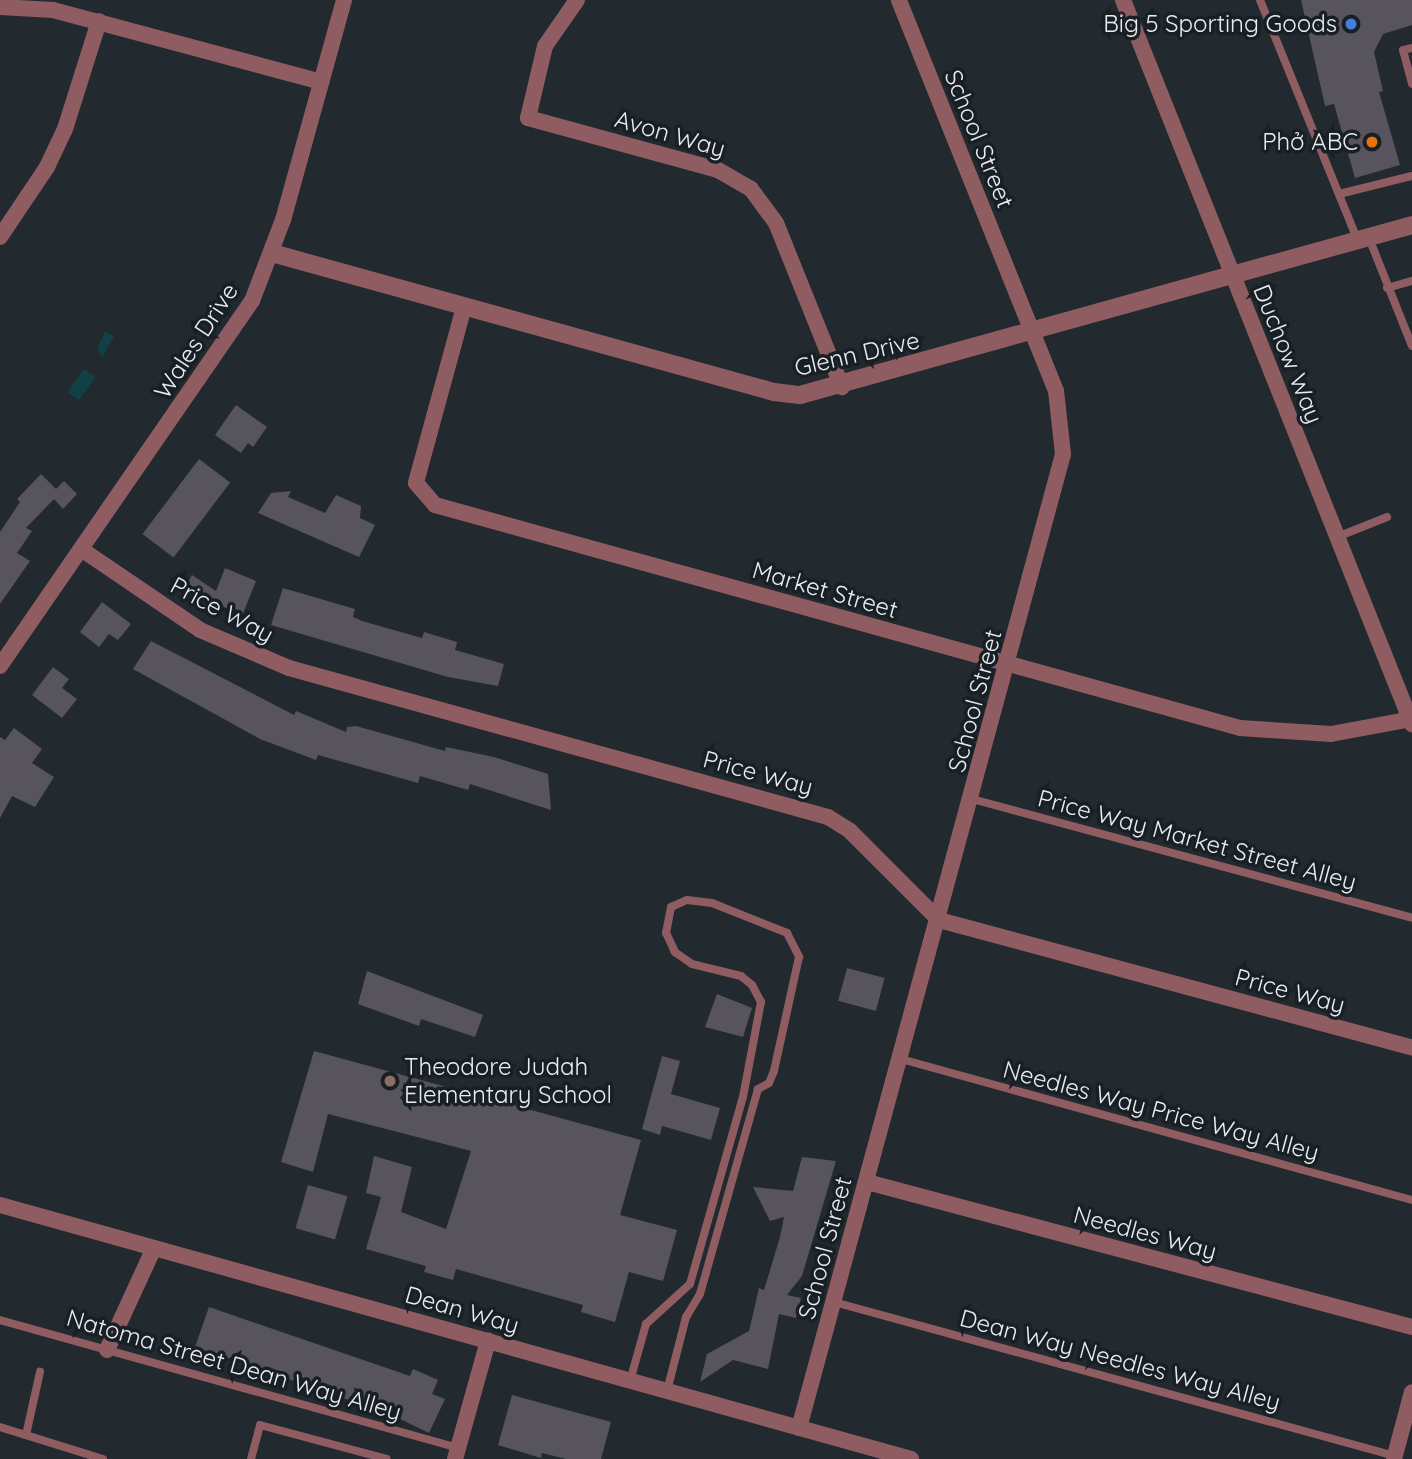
<!DOCTYPE html>
<html>
<head>
<meta charset="utf-8">
<style>
	body { margin:0 }
	#map { position:relative; width:1412px; height:1459px; overflow:hidden; background:#22292f; font-family:Quicksand,sans-serif }
	div>[style] { position:absolute }
	.water>* { inset:0; background:#114148; transform-origin:0 0 }
	.building>* { inset:0; background:#57545d; transform-origin:0 0 }
	.service>* { height:8px; margin:-4px; padding:0 4px; transform-origin:4px; border-radius:4px; background:#8f5d61 }
	.minor>* { height:16px; margin:-8px; padding:0 8px; transform-origin:8px; border-radius:8px; background:#8f5d61 }
	.tertiary>* { height:18px; margin:-9px; padding:0 9px; transform-origin:9px; border-radius:9px; background:#8f5d61 }
	.dots>* { width:19px; height:19px; translate:-50% -50%; box-sizing:border-box; border:4px solid #181f25; border-radius:50% }
	span { translate:-50% -50%; white-space:nowrap; text-align:center; line-height:1.15; -webkit-text-stroke:7px #181f25; paint-order:stroke }
	.poi-label { font-size:24px; color:#e9edf1 }
	.right { translate:-100% -50%; text-align:right }
	.left { translate:0 -50%; text-align:left }
	.street-label { font-size:24px; color:#e9edf1 }
</style>
</head>
<body>
<div id="map">
	<div class="water">
		<div style="clip-path:polygon(105px 331px,114px 337px,102px 357px,97px 349px)"></div>
		<div style="left:84px;top:369px;width:14px;height:28px;rotate:36deg"></div>
	</div>
	<div class="building">
		<div style="clip-path:polygon(1301px 0,1412px 0,1412px 25px,1383px 34px,1374px 52px,1383px 91px,1379px 92px,1400px 165px,1355px 178px,1334px 104px,1325px 106px)"></div>
		<div style="clip-path:polygon(236px 405px,267px 427px,253px 447px,248px 443px,241px 453px,215px 435px)"></div>
		<div style="left:199px;top:459px;width:39px;height:94px;rotate:37deg"></div>
		<div style="clip-path:polygon(41px 474px,56px 489px,64px 481px,77px 494px,63px 509px,54px 499px,26px 528px,32px 531px,17px 553px,30px 561px,0 604px,0 532px,20px 502px,17px 499px)"></div>
		<div style="clip-path:polygon(291px 491px,288px 497px,325px 513px,336px 495px,361px 506px,360px 518px,375px 525px,359px 557px,258px 513px,271px 493px)"></div>
		<div style="clip-path:polygon(225px 568px,256px 581px,242px 616px,185px 587px,192px 575px,216px 591px)"></div>
		<div style="clip-path:polygon(283px 588px,355px 609px,353px 617px,362px 621px,422px 638px,424px 632px,457px 642px,455px 650px,504px 664px,498px 686px,448px 677px,271px 625px)"></div>
		<div style="clip-path:polygon(102px 602px,131px 624px,118px 640px,109px 634px,99px 647px,80px 632px)"></div>
		<div style="clip-path:polygon(151px 641px,294px 715px,296px 711px,346px 732px,347px 727px,356px 726px,445px 751px,446px 747px,494px 757px,548px 774px,551px 810px,470px 784px,468px 790px,420px 776px,418px 783px,318px 755px,316px 760px,260px 739px,133px 669px)"></div>
		<div style="clip-path:polygon(53px 667px,69px 679px,62px 688px,77px 699px,62px 718px,32px 695px)"></div>
		<div style="clip-path:polygon(14px 728px,42px 749px,32px 763px,54px 777px,35px 807px,12px 796px,0 818px,0 737px,5px 740px)"></div>
		<div style="left:847px;top:968px;width:39px;height:34px;rotate:15deg"></div>
		<div style="clip-path:polygon(367px 971px,483px 1015px,475px 1037px,421px 1019px,419px 1026px,358px 1004px)"></div>
		<div style="clip-path:polygon(717px 994px,752px 1008px,743px 1037px,705px 1027px)"></div>
		<div style="clip-path:polygon(314px 1051px,641px 1140px,620px 1215px,677px 1230px,663px 1281px,629px 1272px,615px 1322px,581px 1312px,583px 1305px,456px 1269px,453px 1280px,424px 1272px,426px 1266px,366px 1249px,381px 1197px,366px 1193px,374px 1156px,412px 1167px,401px 1212px,446px 1229px,471px 1151px,328px 1114px,313px 1172px,281px 1162px)"></div>
		<div style="clip-path:polygon(662px 1056px,680px 1061px,671px 1094px,720px 1108px,711px 1140px,662px 1126px,660px 1135px,642px 1129px)"></div>
		<div style="clip-path:polygon(802px 1157px,836px 1161px,802px 1276px,787px 1295px,801px 1298px,796px 1318px,779px 1314px,768px 1369px,733px 1360px,700px 1382px,707px 1354px,749px 1331px,759px 1288px,764px 1290px,780px 1237px,784px 1217px,770px 1221px,753px 1187px,793px 1191px)"></div>
		<div style="left:308px;top:1185px;width:41px;height:45px;rotate:16deg"></div>
		<div style="clip-path:polygon(209px 1307px,410px 1376px,413px 1369px,438px 1380px,432px 1394px,445px 1399px,429px 1433px,392px 1415px,195px 1347px)"></div>
		<div style="clip-path:polygon(512px 1395px,611px 1422px,601px 1459px,566px 1459px,542px 1453px,541px 1458px,498px 1445px)"></div>
	</div>
	<div class="service">
		<div style="left:1260px;top:0;width:258px;rotate:67.9deg"></div>
		<div style="left:1412px;top:48px;width:9px;rotate:167deg"></div>
		<div style="left:1403px;top:50px;width:35px;rotate:75deg"></div>
		<div style="left:1339px;top:194px;width:75px;rotate:-13.9deg"></div>
		<div style="left:1369px;top:238px;width:116px;rotate:68.3deg"></div>
		<div style="left:1387px;top:288px;width:26px;rotate:-16deg"></div>
		<div style="left:1337px;top:537px;width:54px;rotate:-21.8deg"></div>
		<div style="left:972px;top:799px;width:456px;rotate:15.1deg"></div>
		<div style="left:901px;top:1059px;width:530px;rotate:15.43deg"></div>
		<div style="left:834px;top:1302px;width:582px;rotate:15.35deg"></div>
		<div style="left:0;top:1320px;width:476px;rotate:15.6deg"></div>
		<div style="left:630px;top:1381px;width:59px;rotate:-74.3deg"></div>
		<div style="left:646px;top:1324px;width:59px;rotate:-42.3deg"></div>
		<div style="left:690px;top:1284px;width:194px;rotate:-74.2deg"></div>
		<div style="left:743px;top:1097px;width:97px;rotate:-79.3deg"></div>
		<div style="left:761px;top:1002px;width:19px;rotate:-118deg"></div>
		<div style="left:752px;top:985px;width:14px;rotate:-141deg"></div>
		<div style="left:741px;top:976px;width:50px;rotate:-166.2deg"></div>
		<div style="left:692px;top:964px;width:21px;rotate:-145deg"></div>
		<div style="left:675px;top:952px;width:21px;rotate:-115deg"></div>
		<div style="left:666px;top:933px;width:26px;rotate:-79deg"></div>
		<div style="left:671px;top:907px;width:17px;rotate:-24deg"></div>
		<div style="left:687px;top:900px;width:25px;rotate:7deg"></div>
		<div style="left:712px;top:903px;width:81px;rotate:21.8deg"></div>
		<div style="left:787px;top:933px;width:27px;rotate:63deg"></div>
		<div style="left:799px;top:957px;width:117px;rotate:102.4deg"></div>
		<div style="left:774px;top:1071px;width:13px;rotate:113deg"></div>
		<div style="left:769px;top:1083px;width:13px;rotate:151deg"></div>
		<div style="left:758px;top:1089px;width:213px;rotate:105.8deg"></div>
		<div style="left:700px;top:1294px;width:27px;rotate:121deg"></div>
		<div style="left:686px;top:1317px;width:76px;rotate:104.4deg"></div>
		<div style="left:0;top:1427px;width:108px;rotate:17.3deg"></div>
		<div style="left:26px;top:1435px;width:65px;rotate:-77.5deg"></div>
		<div style="left:251px;top:1459px;width:35px;rotate:-75deg"></div>
		<div style="left:260px;top:1425px;width:131px;rotate:15deg"></div>
	</div>
	<div class="minor">
		<div style="left:577px;top:0;width:56px;rotate:124.8deg"></div>
		<div style="left:545px;top:46px;width:74px;rotate:103.3deg"></div>
		<div style="left:528px;top:118px;width:197px;rotate:15.3deg"></div>
		<div style="left:718px;top:170px;width:38px;rotate:30deg"></div>
		<div style="left:751px;top:189px;width:42px;rotate:53.7deg"></div>
		<div style="left:776px;top:223px;width:177px;rotate:68.1deg"></div>
		<div style="left:1123px;top:0;width:780px;rotate:68.24deg"></div>
		<div style="left:0;top:7px;width:53px;rotate:3.2deg"></div>
		<div style="left:53px;top:10px;width:278px;rotate:15deg"></div>
		<div style="left:0;top:237px;width:84px;rotate:-56.1deg"></div>
		<div style="left:47px;top:167px;width:42px;rotate:-64.7deg"></div>
		<div style="left:65px;top:129px;width:113px;rotate:-72.5deg"></div>
		<div style="left:464px;top:307px;width:182px;rotate:105.3deg"></div>
		<div style="left:416px;top:483px;width:29px;rotate:49deg"></div>
		<div style="left:435px;top:505px;width:835px;rotate:15.48deg"></div>
		<div style="left:1240px;top:728px;width:91px;rotate:3.8deg"></div>
		<div style="left:1331px;top:734px;width:82px;rotate:-10.5deg"></div>
		<div style="left:81px;top:549px;width:144px;rotate:34.2deg"></div>
		<div style="left:200px;top:630px;width:97px;rotate:23.1deg"></div>
		<div style="left:289px;top:668px;width:559px;rotate:15.45deg"></div>
		<div style="left:828px;top:817px;width:26px;rotate:32deg"></div>
		<div style="left:850px;top:831px;width:126px;rotate:45deg"></div>
		<div style="left:939px;top:920px;width:490px;rotate:15.1deg"></div>
		<div style="left:0;top:666px;width:444px;rotate:-55.4deg"></div>
		<div style="left:252px;top:301px;width:87px;rotate:-69.1deg"></div>
		<div style="left:283px;top:220px;width:228px;rotate:-74.5deg"></div>
		<div style="left:867px;top:1182px;width:564px;rotate:14.9deg"></div>
		<div style="left:0;top:1205px;width:946px;rotate:15.58deg"></div>
		<div style="left:107px;top:1350px;width:112px;rotate:-65.3deg"></div>
		<div style="left:799px;top:1428px;width:1009px;rotate:-74.83deg"></div>
		<div style="left:1063px;top:454px;width:63px;rotate:-96.3deg"></div>
		<div style="left:1056px;top:391px;width:421px;rotate:-111.9deg"></div>
		<div style="left:455px;top:1459px;width:123px;rotate:-74.4deg"></div>
		<div style="left:1394px;top:1459px;width:69px;rotate:-75deg"></div>
	</div>
	<div class="tertiary">
		<div style="left:272px;top:253px;width:521px;rotate:15.48deg"></div>
		<div style="left:774px;top:392px;width:26px;rotate:7deg"></div>
		<div style="left:800px;top:395px;width:635px;rotate:-15.52deg"></div>
	</div>
	<div class="dots">
		<div style="left:1351px;top:24px;background:#3f7fe0"></div>
		<div style="left:1372px;top:142px;background:#e8710a"></div>
		<div style="left:390px;top:1081px;background:#8d6e63"></div>
	</div>
	<div class="poi-label">
		<span class="right" style="left:1337px;top:24px">Big 5 Sporting Goods</span>
		<span class="right" style="left:1358px;top:142px">Phở ABC</span>
		<span class="left" style="left:404px;top:1081px">Theodore Judah<br>Elementary School</span>
	</div>
	<div class="street-label">
		<span style="left:670px;top:134px;rotate:16deg">Avon Way</span>
		<span style="left:979px;top:139px;rotate:68deg">School Street</span>
		<span style="left:196px;top:341px;rotate:-57deg">Wales Drive</span>
		<span style="left:857px;top:354px;rotate:-13deg">Glenn Drive</span>
		<span style="left:1288px;top:354px;rotate:68deg">Duchow Way</span>
		<span style="left:825px;top:590px;rotate:16deg">Market Street</span>
		<span style="left:222px;top:610px;rotate:28deg">Price Way</span>
		<span style="left:975px;top:701px;rotate:-75deg">School Street</span>
		<span style="left:758px;top:773px;rotate:15deg">Price Way</span>
		<span style="left:1197px;top:840px;rotate:15deg">Price Way Market Street Alley</span>
		<span style="left:1290px;top:991px;rotate:15deg">Price Way</span>
		<span style="left:1161px;top:1111px;rotate:15deg">Needles Way Price Way Alley</span>
		<span style="left:1145px;top:1233px;rotate:15deg">Needles Way</span>
		<span style="left:825px;top:1248px;rotate:-75deg">School Street</span>
		<span style="left:462px;top:1310px;rotate:16deg">Dean Way</span>
		<span style="left:1120px;top:1360px;rotate:15deg">Dean Way Needles Way Alley</span>
		<span style="left:234px;top:1365px;rotate:16deg">Natoma Street Dean Way Alley</span>
	</div>
</div>
</body>
</html>
